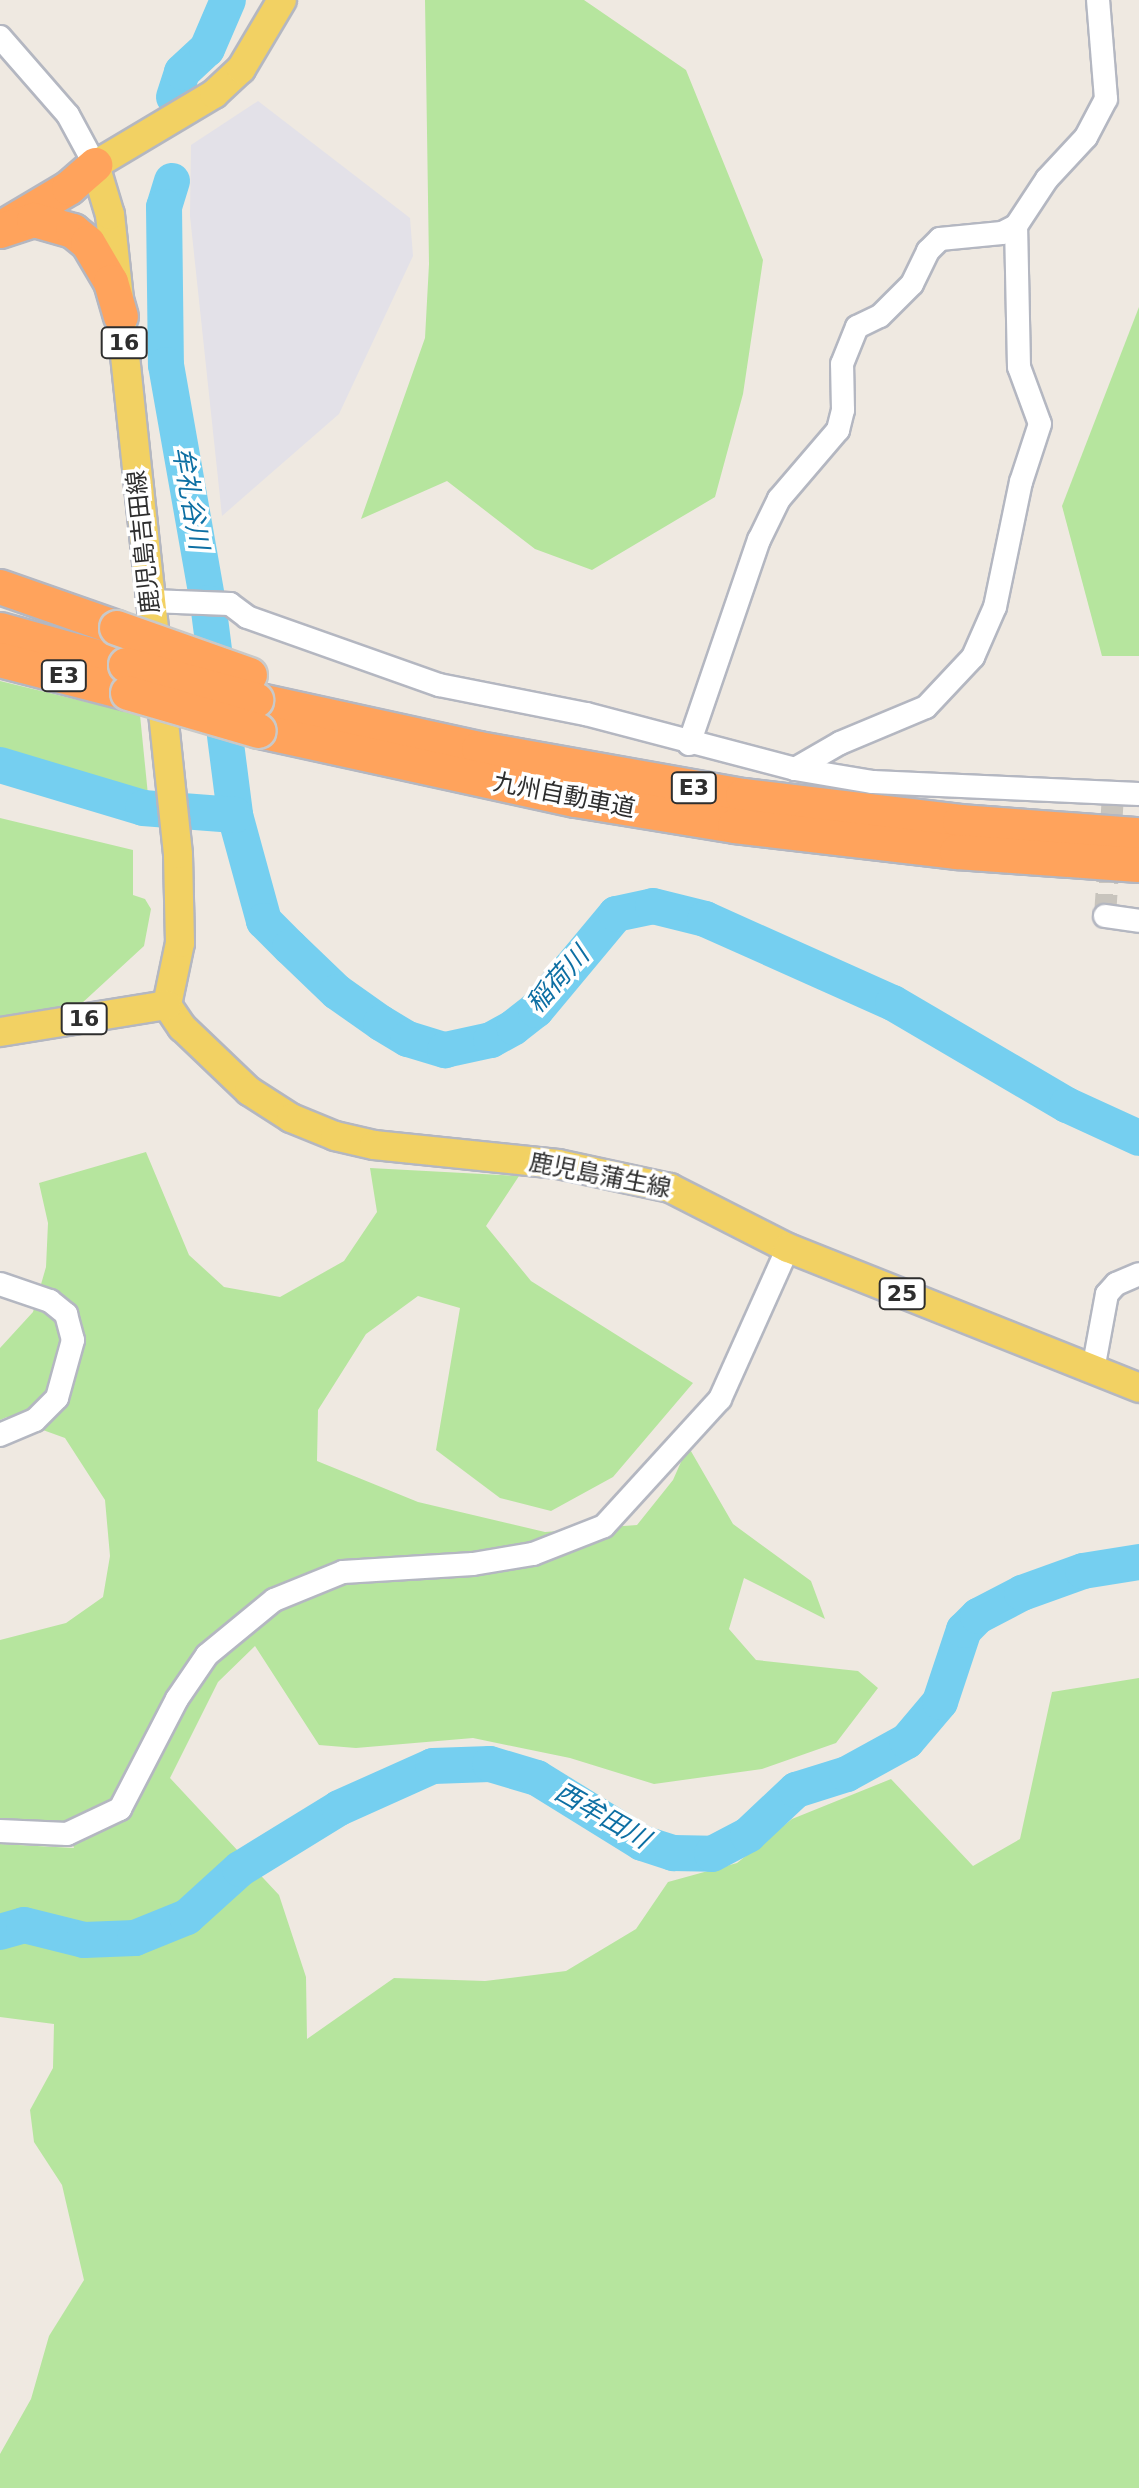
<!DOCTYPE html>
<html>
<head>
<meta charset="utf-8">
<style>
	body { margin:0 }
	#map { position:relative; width:1139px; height:2488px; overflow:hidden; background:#efe9e1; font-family:"DejaVu Sans","Noto Sans JP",sans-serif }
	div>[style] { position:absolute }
	.industrial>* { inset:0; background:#e3e1e8 }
	.green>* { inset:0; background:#b6e59e }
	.river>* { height:36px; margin:-18px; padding:0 18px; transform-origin:18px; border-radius:18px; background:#75cff0 }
	.minor-tunnel>* { height:22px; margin-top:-11px; transform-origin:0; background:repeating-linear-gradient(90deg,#c8c4bd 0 22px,transparent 0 33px) }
	.roads { filter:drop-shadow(2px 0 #b4b7c1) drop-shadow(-2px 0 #b4b7c1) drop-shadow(0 2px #b4b7c1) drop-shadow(0 -2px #b4b7c1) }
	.minor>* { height:22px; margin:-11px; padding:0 11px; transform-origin:11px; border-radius:11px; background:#fff }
	.major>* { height:28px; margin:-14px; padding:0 14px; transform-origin:14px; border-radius:14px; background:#f2d163 }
	.highway>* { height:34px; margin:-17px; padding:0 17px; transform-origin:17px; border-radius:17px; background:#ffa35c }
	.bridges { filter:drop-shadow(2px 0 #c9c9c9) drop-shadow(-2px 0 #c9c9c9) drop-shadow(0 2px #c9c9c9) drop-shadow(0 -2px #c9c9c9) }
	.highway-bridge>* { height:34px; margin:-17px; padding:0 17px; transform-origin:17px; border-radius:17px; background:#ffa35c }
	span { translate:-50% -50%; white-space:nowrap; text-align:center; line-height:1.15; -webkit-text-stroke:7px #fff; paint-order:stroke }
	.shield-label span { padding:2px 6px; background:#fff; border:2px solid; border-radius:6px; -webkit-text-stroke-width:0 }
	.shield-label { font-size:22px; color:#2e2e2e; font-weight:700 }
	.street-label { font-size:24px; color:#2e2e2e }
	.water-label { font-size:26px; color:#0d6fa3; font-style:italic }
</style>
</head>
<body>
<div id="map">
	<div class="industrial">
		<div style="clip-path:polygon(258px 101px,410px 218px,413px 256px,339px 414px,222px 516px,190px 216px,191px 145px)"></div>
	</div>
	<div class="green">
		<div style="clip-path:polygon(425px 0,584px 0,686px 70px,763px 260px,743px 394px,715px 497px,592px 570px,535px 549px,447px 481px,361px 519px,425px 338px,429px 264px)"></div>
		<div style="clip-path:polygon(1139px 307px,1139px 656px,1102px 656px,1062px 506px)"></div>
		<div style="clip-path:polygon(0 681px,140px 715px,148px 795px,0 753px)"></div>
		<div style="clip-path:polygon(0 818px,133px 850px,133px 895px,145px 899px,151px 909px,144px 946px,81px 1004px,0 1016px)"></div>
		<div style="clip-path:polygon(146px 1152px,189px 1255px,224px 1287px,280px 1297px,344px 1261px,377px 1212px,370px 1168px,519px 1176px,486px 1226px,531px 1281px,693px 1383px,613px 1477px,551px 1511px,500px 1498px,436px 1450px,460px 1308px,418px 1296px,366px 1334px,318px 1410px,317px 1461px,418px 1502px,545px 1532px,637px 1525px,673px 1480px,688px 1446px,733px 1524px,811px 1581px,825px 1619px,744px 1578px,729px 1629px,756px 1660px,858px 1671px,878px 1688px,836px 1743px,762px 1769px,654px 1784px,570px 1758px,473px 1738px,356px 1748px,319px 1745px,255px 1646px,218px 1682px,170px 1778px,279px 1895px,306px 1977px,307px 2039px,394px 1978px,485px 1981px,566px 1971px,636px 1929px,668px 1882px,737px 1863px,792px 1819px,891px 1779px,973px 1866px,1020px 1839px,1052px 1692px,1139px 1678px,1139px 2488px,0 2488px,0 2454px,31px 2399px,49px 2336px,84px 2280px,62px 2185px,34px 2142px,30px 2110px,53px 2068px,54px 2024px,0 2017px,0 1844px,74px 1848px,66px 1828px,0 1826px,0 1640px,66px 1623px,103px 1597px,110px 1556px,105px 1500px,65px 1438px,7px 1417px,0 1420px,0 1348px,33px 1312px,46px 1267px,48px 1223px,39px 1183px)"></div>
	</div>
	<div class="river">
		<div style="left:174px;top:97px;width:26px;rotate:-72deg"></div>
		<div style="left:182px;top:72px;width:34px;rotate:-43deg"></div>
		<div style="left:207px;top:49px;width:53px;rotate:-66.8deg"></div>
		<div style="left:172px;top:181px;width:27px;rotate:107deg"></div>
		<div style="left:164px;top:207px;width:158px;rotate:89.3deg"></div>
		<div style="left:166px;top:365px;width:242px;rotate:80deg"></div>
		<div style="left:208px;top:603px;width:214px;rotate:82.7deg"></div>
		<div style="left:235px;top:815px;width:110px;rotate:74.7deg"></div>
		<div style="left:264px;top:921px;width:37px;rotate:45deg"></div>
		<div style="left:290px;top:947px;width:65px;rotate:43.8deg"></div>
		<div style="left:337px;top:992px;width:54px;rotate:35.2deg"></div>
		<div style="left:381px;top:1023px;width:31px;rotate:31deg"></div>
		<div style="left:408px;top:1039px;width:39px;rotate:17deg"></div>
		<div style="left:445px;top:1050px;width:47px;rotate:-12.3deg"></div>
		<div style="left:491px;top:1040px;width:26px;rotate:-29deg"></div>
		<div style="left:514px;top:1027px;width:28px;rotate:-38deg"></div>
		<div style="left:536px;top:1010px;width:125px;rotate:-50.2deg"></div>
		<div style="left:616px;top:914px;width:38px;rotate:-12deg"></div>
		<div style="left:653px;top:906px;width:54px;rotate:14deg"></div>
		<div style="left:705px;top:919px;width:206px;rotate:24.1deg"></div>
		<div style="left:893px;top:1003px;width:202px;rotate:30.4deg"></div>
		<div style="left:1067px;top:1105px;width:79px;rotate:24.6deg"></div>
		<div style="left:0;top:765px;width:149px;rotate:16.7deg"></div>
		<div style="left:143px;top:808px;width:92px;rotate:4.4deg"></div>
		<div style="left:0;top:1932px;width:25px;rotate:-16deg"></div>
		<div style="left:24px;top:1925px;width:62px;rotate:14deg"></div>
		<div style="left:84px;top:1940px;width:51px;rotate:-2.2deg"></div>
		<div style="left:135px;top:1938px;width:56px;rotate:-22deg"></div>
		<div style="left:187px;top:1917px;width:72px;rotate:-42.2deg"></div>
		<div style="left:240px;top:1869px;width:116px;rotate:-31.6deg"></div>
		<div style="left:339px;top:1808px;width:103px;rotate:-24.1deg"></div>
		<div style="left:433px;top:1766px;width:57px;rotate:-2deg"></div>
		<div style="left:490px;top:1764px;width:49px;rotate:16.6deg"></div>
		<div style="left:537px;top:1778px;width:123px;rotate:31.8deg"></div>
		<div style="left:642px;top:1843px;width:33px;rotate:18deg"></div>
		<div style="left:673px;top:1853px;width:39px;rotate:1deg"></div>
		<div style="left:712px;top:1854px;width:41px;rotate:-27.8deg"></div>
		<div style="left:748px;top:1835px;width:66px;rotate:-43.2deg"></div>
		<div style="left:796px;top:1790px;width:53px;rotate:-17.4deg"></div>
		<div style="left:847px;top:1774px;width:68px;rotate:-28.8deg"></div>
		<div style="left:907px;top:1741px;width:51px;rotate:-49.8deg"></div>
		<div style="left:940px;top:1702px;width:76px;rotate:-71.6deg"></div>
		<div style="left:964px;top:1630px;width:20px;rotate:-45deg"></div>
		<div style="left:978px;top:1616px;width:50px;rotate:-27.6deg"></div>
		<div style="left:1022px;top:1593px;width:65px;rotate:-19.8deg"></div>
		<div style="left:1083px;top:1571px;width:57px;rotate:-9.1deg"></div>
	</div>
	<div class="minor-tunnel">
		<div style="left:1105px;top:916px;width:122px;rotate:-86.2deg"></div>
	</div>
	<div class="roads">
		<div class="minor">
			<div style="left:0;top:37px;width:103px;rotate:48.9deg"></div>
			<div style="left:68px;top:115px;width:57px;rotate:61.6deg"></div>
			<div style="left:150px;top:601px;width:80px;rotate:2.1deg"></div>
			<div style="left:230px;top:604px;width:21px;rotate:37deg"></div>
			<div style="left:247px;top:617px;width:204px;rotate:19.5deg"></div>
			<div style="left:439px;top:685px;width:150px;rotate:11.2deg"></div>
			<div style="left:586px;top:714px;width:216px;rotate:14.7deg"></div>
			<div style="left:795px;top:769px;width:79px;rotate:9.5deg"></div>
			<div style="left:873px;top:782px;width:266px;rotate:2.6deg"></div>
			<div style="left:689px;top:744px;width:216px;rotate:-71.1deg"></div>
			<div style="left:759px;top:540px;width:46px;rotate:-64deg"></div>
			<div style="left:779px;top:499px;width:91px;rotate:-49.5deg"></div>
			<div style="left:838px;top:430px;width:21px;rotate:-76deg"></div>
			<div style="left:843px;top:410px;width:46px;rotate:-91.2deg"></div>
			<div style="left:842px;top:364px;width:40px;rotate:-68deg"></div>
			<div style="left:857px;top:327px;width:25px;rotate:-26deg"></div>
			<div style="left:880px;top:316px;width:45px;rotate:-45deg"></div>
			<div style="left:912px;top:284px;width:37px;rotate:-64deg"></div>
			<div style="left:928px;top:251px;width:17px;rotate:-45deg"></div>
			<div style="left:940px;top:239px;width:62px;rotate:-5.5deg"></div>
			<div style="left:1002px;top:233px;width:16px;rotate:-27deg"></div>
			<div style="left:1016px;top:226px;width:56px;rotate:-56.6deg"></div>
			<div style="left:1047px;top:179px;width:57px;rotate:-47.1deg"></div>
			<div style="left:1086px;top:137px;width:43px;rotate:-62.2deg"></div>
			<div style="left:1106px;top:99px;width:99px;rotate:-94.6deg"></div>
			<div style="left:795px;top:769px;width:52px;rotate:-30deg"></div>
			<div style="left:840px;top:743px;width:93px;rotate:-22.7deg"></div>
			<div style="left:926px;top:707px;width:69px;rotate:-46.8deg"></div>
			<div style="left:973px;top:657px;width:55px;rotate:-66.3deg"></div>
			<div style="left:995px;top:607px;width:128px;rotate:-78.3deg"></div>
			<div style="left:1021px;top:482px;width:61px;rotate:-71.9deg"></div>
			<div style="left:1040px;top:424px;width:61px;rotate:-110.2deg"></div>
			<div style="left:1019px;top:367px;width:141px;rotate:-91.2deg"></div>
			<div style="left:1105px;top:916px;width:34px;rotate:8deg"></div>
			<div style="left:0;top:1284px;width:53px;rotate:18.8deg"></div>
			<div style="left:50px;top:1301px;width:21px;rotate:39deg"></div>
			<div style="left:66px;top:1314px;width:27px;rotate:75deg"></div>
			<div style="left:73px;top:1340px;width:60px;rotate:105.4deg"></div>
			<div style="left:57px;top:1398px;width:31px;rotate:135deg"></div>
			<div style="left:35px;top:1420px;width:38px;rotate:157deg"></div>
			<div style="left:1093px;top:1370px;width:77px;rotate:-79.6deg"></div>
			<div style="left:1107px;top:1294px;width:13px;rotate:-48deg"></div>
			<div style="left:1116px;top:1284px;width:25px;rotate:-23deg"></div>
			<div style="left:0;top:1831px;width:67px;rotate:2.6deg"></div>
			<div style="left:67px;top:1834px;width:59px;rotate:-25.3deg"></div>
			<div style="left:120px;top:1809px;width:124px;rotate:-62.6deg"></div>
			<div style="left:177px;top:1699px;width:53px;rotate:-55.7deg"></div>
			<div style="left:207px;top:1655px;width:87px;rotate:-39.4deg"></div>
			<div style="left:274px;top:1600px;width:74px;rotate:-22.1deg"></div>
			<div style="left:343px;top:1572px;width:130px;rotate:-3.5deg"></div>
			<div style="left:473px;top:1564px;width:61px;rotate:-9.5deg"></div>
			<div style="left:533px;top:1554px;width:76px;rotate:-21.5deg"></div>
			<div style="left:604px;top:1526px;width:172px;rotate:-47.6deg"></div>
			<div style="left:720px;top:1399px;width:166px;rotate:-65.8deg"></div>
		</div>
		<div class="major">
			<div style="left:167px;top:1005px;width:63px;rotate:-78.2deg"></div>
			<div style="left:180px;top:943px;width:89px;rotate:-91.3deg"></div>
			<div style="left:178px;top:854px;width:643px;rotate:-96.07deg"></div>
			<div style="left:110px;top:215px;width:52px;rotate:-106.7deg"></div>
			<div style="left:95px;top:165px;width:139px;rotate:-30.8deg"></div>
			<div style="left:214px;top:94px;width:37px;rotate:-43deg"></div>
			<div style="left:241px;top:69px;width:80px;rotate:-59.3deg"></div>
			<div style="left:167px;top:1005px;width:27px;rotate:56deg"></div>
			<div style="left:182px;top:1027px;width:93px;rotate:43.7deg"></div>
			<div style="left:249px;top:1091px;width:50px;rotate:32.7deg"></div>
			<div style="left:291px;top:1118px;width:48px;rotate:22.2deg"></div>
			<div style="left:335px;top:1136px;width:40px;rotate:13deg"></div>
			<div style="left:374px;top:1145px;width:185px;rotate:5.9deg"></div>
			<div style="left:558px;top:1164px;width:115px;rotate:12.1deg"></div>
			<div style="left:670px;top:1188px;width:132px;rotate:27deg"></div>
			<div style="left:788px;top:1248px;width:378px;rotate:21.7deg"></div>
			<div style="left:0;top:1032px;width:169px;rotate:-9.2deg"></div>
		</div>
		<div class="highway">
			<div style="left:10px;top:223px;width:69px;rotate:-30.7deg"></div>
			<div style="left:69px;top:188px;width:35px;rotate:-41deg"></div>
			<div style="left:0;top:231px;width:36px;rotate:-18deg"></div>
			<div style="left:34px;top:220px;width:41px;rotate:15.8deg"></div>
			<div style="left:73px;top:231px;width:19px;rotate:39deg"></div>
			<div style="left:88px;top:243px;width:45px;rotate:59.5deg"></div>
			<div style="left:111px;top:282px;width:36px;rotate:74deg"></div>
			<div style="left:0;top:587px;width:124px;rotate:19.3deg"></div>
			<div style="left:0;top:630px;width:131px;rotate:15.5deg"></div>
			<div style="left:0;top:660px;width:132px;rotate:14.5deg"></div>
			<div style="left:256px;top:700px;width:228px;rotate:12.4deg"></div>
			<div style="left:479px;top:749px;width:268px;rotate:10.1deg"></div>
			<div style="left:743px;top:796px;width:219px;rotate:6.8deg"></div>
			<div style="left:960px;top:822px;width:179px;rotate:4.2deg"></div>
			<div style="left:259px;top:731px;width:324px;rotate:12.3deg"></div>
			<div style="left:576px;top:800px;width:161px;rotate:9.3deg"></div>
			<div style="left:735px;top:826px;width:224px;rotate:6.7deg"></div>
			<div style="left:957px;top:852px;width:182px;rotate:4.1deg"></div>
		</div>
	</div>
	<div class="bridges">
		<div class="highway-bridge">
			<div style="left:117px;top:628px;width:141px;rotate:19.5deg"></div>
			<div style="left:126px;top:665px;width:135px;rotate:15.1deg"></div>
			<div style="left:128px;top:693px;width:136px;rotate:16.2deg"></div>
		</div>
	</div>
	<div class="shield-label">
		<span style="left:124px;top:343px">16</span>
		<span style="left:64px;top:676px">E3</span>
		<span style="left:694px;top:788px">E3</span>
		<span style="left:84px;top:1019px">16</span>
		<span style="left:902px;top:1294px">25</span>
	</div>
	<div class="street-label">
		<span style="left:144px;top:542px;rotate:-96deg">鹿児島吉田線</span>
		<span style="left:564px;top:796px;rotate:11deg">九州自動車道</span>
		<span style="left:600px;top:1176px;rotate:11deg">鹿児島蒲生線</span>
	</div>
	<div class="water-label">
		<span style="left:190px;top:498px;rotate:80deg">牟礼谷川</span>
		<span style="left:558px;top:980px;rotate:-48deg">稲荷川</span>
		<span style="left:602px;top:1816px;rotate:30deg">西牟田川</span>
	</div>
</div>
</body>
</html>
